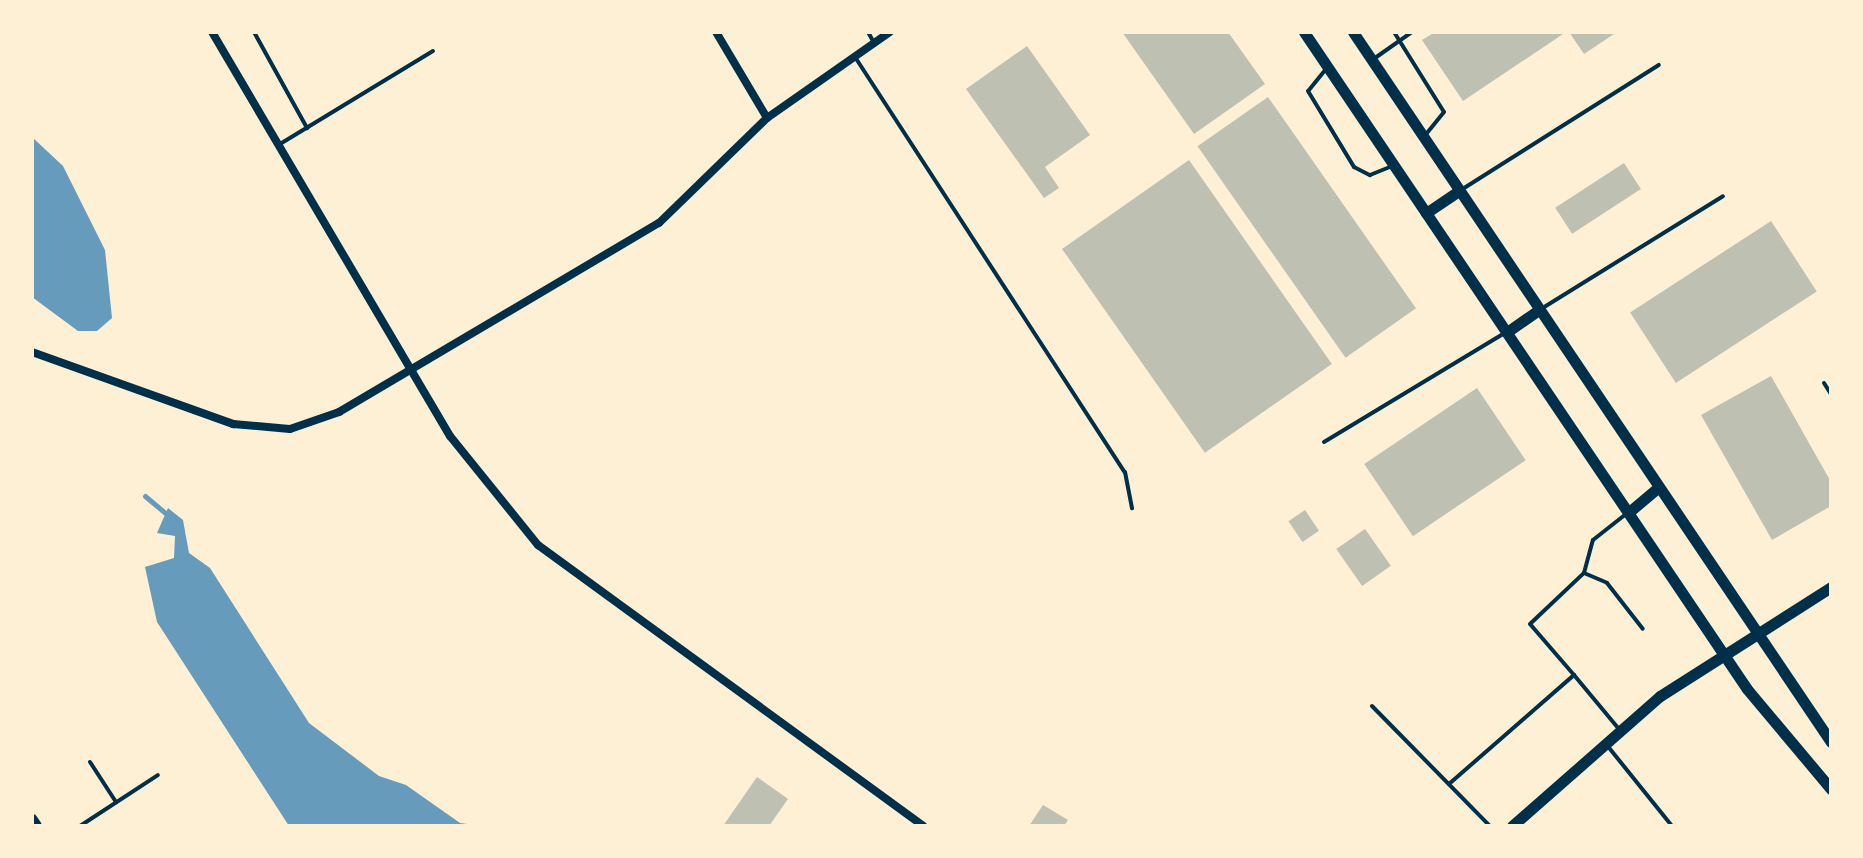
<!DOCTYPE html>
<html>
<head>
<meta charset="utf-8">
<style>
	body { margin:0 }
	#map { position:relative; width:1863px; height:858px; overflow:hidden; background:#fdf0d5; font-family:"Roboto Serif",serif }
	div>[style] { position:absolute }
	.water>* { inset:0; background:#669bbc }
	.stream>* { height:5px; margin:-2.5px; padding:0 2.5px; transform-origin:2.5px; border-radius:2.5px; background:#669bbc }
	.building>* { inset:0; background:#bec0b2; transform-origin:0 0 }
	.service>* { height:4px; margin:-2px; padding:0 2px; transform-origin:2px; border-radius:2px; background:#003049 }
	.minor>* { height:8px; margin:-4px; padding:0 4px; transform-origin:4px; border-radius:4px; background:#003049 }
	.tertiary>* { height:11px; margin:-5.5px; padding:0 5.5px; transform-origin:5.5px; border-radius:5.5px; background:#003049 }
	.secondary>* { height:12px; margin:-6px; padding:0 6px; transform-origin:6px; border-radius:6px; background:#003049 }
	span { translate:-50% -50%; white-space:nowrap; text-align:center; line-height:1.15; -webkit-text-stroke:8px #fdf0d5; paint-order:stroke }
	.frame { position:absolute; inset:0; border:34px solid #fdf0d5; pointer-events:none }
</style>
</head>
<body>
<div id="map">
	<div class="water">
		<div style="clip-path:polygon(32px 137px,63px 166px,105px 250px,112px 318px,97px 331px,78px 331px,32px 297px)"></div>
		<div style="clip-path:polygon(168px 508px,183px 520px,189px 553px,210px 568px,309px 723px,379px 776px,406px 785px,460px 823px,482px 826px,289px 826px,157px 622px,145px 567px,174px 558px,175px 536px,157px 533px)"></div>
	</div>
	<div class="stream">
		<div style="left:145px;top:496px;width:31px;rotate:40deg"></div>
	</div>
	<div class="building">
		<div style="clip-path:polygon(1122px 32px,1228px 32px,1265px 84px,1194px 134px)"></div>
		<div style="clip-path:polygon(1435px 32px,1566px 32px,1463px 101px,1422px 40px)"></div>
		<div style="clip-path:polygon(1569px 32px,1617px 32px,1584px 54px)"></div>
		<div style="clip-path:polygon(1027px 46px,1090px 135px,1045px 167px,1059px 188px,1044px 198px,966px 89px)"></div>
		<div style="left:1268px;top:97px;width:258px;height:86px;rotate:55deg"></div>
		<div style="left:1189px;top:160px;width:249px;height:155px;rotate:55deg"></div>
		<div style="left:1624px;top:163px;width:31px;height:82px;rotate:57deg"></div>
		<div style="left:1771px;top:221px;width:84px;height:168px;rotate:57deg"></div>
		<div style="clip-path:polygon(1771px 376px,1831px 482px,1831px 506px,1772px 540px,1701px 415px)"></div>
		<div style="left:1477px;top:388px;width:87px;height:136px;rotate:56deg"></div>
		<div style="left:1305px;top:510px;width:25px;height:20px;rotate:56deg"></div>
		<div style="left:1365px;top:529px;width:45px;height:35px;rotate:55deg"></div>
		<div style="clip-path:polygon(757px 777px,788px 799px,769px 826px,723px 826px)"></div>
		<div style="clip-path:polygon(1043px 805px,1068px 820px,1064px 826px,1029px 826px)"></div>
	</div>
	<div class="service">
		<div style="left:254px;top:32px;width:110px;rotate:61.1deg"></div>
		<div style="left:868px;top:32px;width:10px;rotate:61deg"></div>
		<div style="left:1394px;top:32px;width:94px;rotate:58deg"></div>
		<div style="left:1444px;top:112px;width:28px;rotate:129deg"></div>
		<div style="left:855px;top:57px;width:495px;rotate:57deg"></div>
		<div style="left:1125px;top:472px;width:37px;rotate:79deg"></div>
		<div style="left:1375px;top:58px;width:45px;rotate:-35.1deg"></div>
		<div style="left:1326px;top:69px;width:28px;rotate:129deg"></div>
		<div style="left:1308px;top:91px;width:89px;rotate:58.8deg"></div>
		<div style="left:1354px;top:167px;width:18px;rotate:27deg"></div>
		<div style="left:1370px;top:175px;width:24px;rotate:-22deg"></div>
		<div style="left:280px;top:144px;width:179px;rotate:-31.3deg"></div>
		<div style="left:1461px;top:190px;width:234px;rotate:-32.3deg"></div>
		<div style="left:1541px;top:309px;width:214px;rotate:-31.8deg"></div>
		<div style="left:1824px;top:383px;width:13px;rotate:58deg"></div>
		<div style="left:1324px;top:442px;width:211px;rotate:-31.1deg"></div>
		<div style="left:1584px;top:573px;width:25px;rotate:23deg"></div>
		<div style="left:1607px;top:583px;width:58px;rotate:52deg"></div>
		<div style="left:1574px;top:675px;width:67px;rotate:-130.8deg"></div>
		<div style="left:1530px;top:624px;width:74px;rotate:-43.4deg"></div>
		<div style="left:1584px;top:573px;width:34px;rotate:-75deg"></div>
		<div style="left:1593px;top:540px;width:42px;rotate:-38.2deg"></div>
		<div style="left:1372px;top:706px;width:168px;rotate:45.5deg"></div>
		<div style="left:1606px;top:744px;width:105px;rotate:51.2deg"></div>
		<div style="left:90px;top:762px;width:48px;rotate:57deg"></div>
		<div style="left:1449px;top:784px;width:166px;rotate:-41.1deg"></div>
		<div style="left:1574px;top:675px;width:69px;rotate:50.3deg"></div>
		<div style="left:80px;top:826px;width:93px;rotate:-33.2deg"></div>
	</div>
	<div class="minor">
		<div style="left:212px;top:32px;width:469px;rotate:59.5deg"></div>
		<div style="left:450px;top:436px;width:140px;rotate:51.1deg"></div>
		<div style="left:538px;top:545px;width:477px;rotate:36.1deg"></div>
		<div style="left:716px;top:32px;width:100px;rotate:59.3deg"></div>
		<div style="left:32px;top:352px;width:214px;rotate:19.7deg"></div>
		<div style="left:233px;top:424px;width:57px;rotate:5deg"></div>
		<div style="left:290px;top:429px;width:52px;rotate:-19.1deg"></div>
		<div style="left:339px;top:412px;width:372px;rotate:-30.6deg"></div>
		<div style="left:659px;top:223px;width:151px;rotate:-44.2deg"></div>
		<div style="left:767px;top:118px;width:150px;rotate:-35deg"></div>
	</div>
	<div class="tertiary">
		<div style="left:1304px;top:32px;width:792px;rotate:56.01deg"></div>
		<div style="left:1747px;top:689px;width:131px;rotate:50deg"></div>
		<div style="left:1353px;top:32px;width:856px;rotate:56.05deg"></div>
		<div style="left:1426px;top:213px;width:40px;rotate:-34deg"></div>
		<div style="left:1507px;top:332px;width:39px;rotate:-35deg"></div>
		<div style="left:1629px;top:512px;width:38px;rotate:-40deg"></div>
		<div style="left:1512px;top:826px;width:197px;rotate:-41.3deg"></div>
		<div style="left:1660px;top:696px;width:203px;rotate:-32.5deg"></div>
	</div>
	<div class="secondary">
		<div style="left:32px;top:820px;width:7px;rotate:56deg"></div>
	</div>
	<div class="frame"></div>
</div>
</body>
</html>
